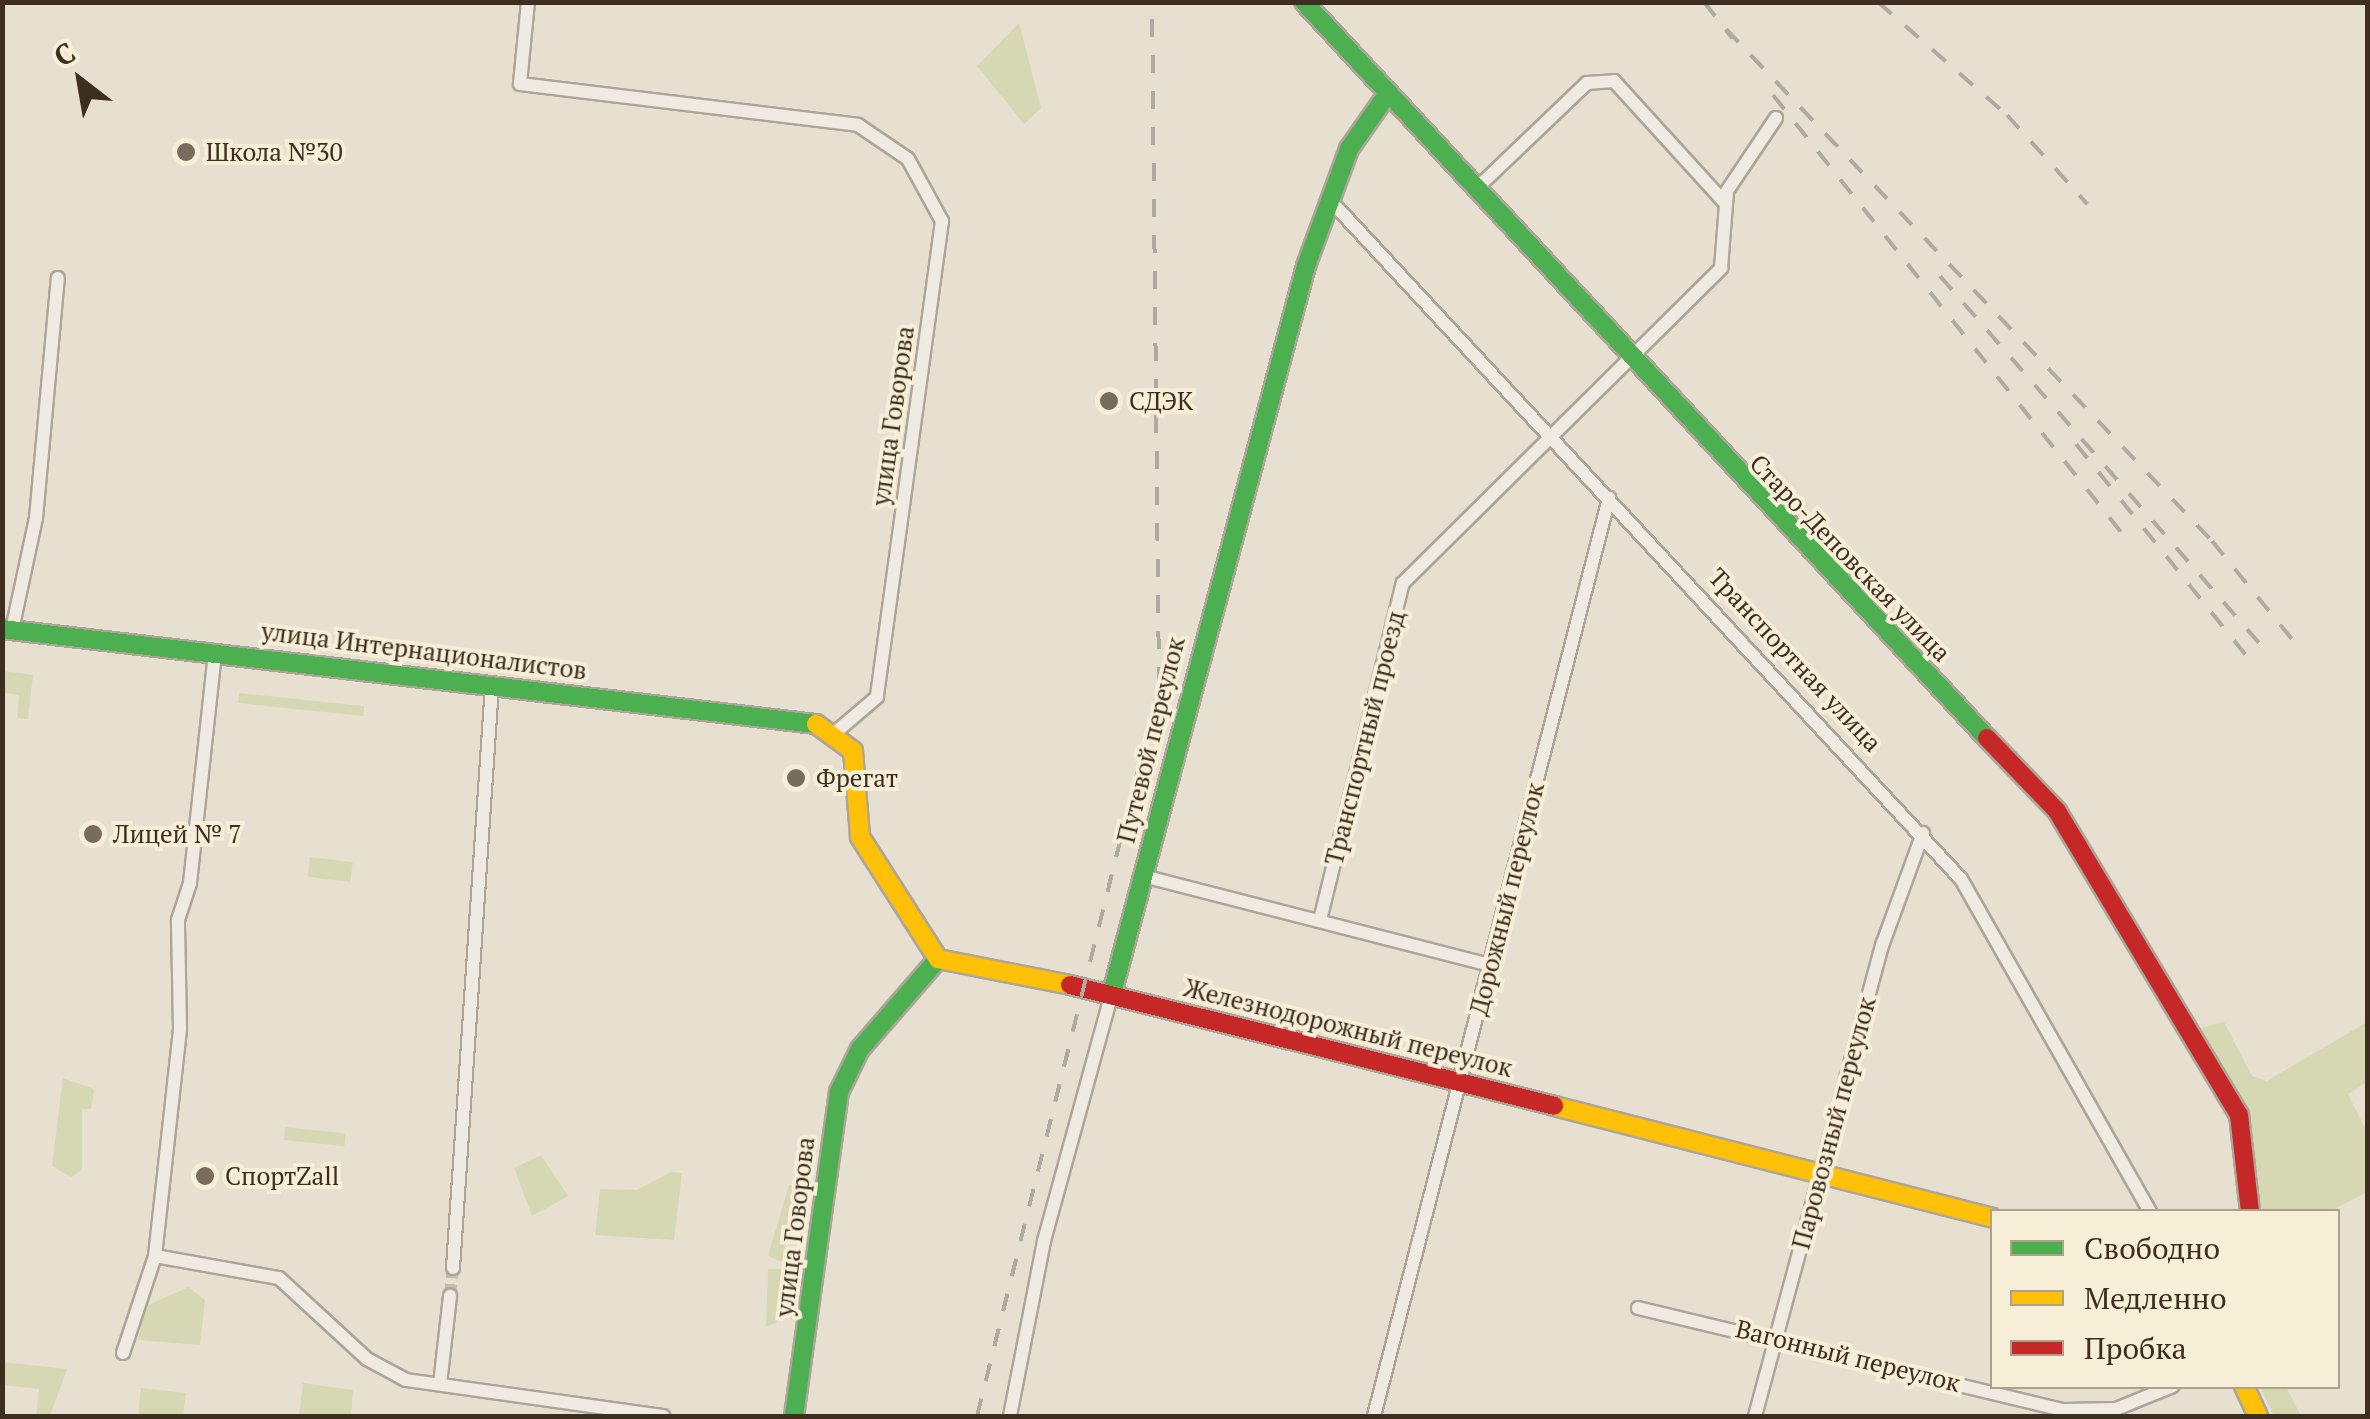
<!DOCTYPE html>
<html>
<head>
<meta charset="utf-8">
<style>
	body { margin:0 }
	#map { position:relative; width:2370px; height:1419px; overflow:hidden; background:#e7e0d1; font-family:"PT Serif",serif }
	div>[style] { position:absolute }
	.green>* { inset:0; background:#d6d7b3; transform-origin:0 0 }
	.street-tunnel>* { height:12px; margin-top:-6px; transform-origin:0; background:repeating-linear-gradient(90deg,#c5bcae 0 12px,transparent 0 18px) }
	.roads { filter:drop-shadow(2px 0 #ada599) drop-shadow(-2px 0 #ada599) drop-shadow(0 2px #ada599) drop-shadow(0 -2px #ada599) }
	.street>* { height:12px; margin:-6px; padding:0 6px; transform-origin:6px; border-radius:6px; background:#efebe3 }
	.fast>* { height:18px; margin:-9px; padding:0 9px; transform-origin:9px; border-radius:9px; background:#4caf50 }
	.slow>* { height:18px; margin:-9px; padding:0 9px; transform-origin:9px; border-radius:9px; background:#ffc107 }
	.jam>* { height:18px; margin:-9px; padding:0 9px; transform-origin:9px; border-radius:9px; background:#c62828 }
	.rail>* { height:4px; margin-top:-2px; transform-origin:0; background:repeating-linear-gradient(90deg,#afaaa2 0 18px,transparent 0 36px) }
	.dots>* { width:28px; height:28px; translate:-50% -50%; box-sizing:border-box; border:5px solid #f7eed8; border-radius:50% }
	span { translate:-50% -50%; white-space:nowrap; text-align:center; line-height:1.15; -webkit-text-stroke:8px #f7eed8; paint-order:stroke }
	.poi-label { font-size:25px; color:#3d2e20 }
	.left { translate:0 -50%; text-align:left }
	.street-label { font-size:25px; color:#3d2e20 }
	.frame { position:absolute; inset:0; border:5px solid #3d2e20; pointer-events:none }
	.legend { position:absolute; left:1990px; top:1209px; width:350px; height:180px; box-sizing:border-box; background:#f7eed8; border:2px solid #ada18e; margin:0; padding:12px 18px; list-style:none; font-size:30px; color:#3d2e20 }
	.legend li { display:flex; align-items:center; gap:20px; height:50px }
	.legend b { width:50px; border:2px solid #ada18e }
	.north { position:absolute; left:30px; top:30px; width:100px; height:100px; -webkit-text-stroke:8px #f7eed8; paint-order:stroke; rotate:329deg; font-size:28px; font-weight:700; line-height:40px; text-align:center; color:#3d2e20 }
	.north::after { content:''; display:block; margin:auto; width:35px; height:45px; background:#3d2e20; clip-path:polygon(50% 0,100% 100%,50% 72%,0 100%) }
</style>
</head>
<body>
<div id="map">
	<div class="green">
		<div style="clip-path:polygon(1019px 23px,1041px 108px,1024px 124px,977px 66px)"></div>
		<div style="clip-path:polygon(3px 671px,33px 675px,28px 719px,17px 718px,19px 695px,3px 693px)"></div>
		<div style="left:239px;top:693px;width:126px;height:10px;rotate:6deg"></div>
		<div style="left:310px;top:857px;width:43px;height:20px;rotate:7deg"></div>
		<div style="clip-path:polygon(2224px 1022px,2252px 1076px,2267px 1081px,2367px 1022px,2367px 1082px,2348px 1094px,2367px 1132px,2367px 1192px,2331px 1211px,2257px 1211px,2246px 1112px,2198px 1029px)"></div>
		<div style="clip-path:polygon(63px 1078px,94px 1089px,91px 1109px,82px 1109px,82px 1170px,71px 1177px,52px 1166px)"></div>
		<div style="left:285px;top:1127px;width:61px;height:13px;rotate:6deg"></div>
		<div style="clip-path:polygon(541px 1155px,568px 1196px,532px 1216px,514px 1168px)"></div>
		<div style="clip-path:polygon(671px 1172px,682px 1173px,674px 1240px,595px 1235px,600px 1189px,637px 1190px)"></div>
		<div style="clip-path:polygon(789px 1185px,798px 1186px,782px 1262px,768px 1256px)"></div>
		<div style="clip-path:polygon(768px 1269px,785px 1269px,777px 1322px,766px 1327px)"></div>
		<div style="clip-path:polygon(189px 1287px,205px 1300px,200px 1345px,138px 1340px,146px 1306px)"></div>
		<div style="clip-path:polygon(3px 1362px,67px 1369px,50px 1416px,36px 1416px,39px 1389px,3px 1385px)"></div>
		<div style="clip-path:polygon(303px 1383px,353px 1390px,351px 1416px,299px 1416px)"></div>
		<div style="clip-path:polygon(2260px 1387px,2286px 1387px,2301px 1416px,2274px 1416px)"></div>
		<div style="clip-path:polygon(141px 1388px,186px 1393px,183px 1416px,138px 1416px)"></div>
	</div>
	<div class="street-tunnel">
		<div style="left:450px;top:1296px;width:28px;rotate:-84deg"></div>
	</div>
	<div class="roads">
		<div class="street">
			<div style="left:528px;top:2px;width:82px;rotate:95.6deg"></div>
			<div style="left:520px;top:84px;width:340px;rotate:6.9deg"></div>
			<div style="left:858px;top:125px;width:60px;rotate:34.2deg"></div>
			<div style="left:908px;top:159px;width:71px;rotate:61.3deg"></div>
			<div style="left:942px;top:221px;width:480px;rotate:97.8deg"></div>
			<div style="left:877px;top:697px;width:52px;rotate:139.6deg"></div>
			<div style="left:1475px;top:190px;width:155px;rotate:-43.7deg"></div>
			<div style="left:1587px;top:83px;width:27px;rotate:-4deg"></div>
			<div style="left:1614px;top:81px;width:164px;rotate:47.7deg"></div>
			<div style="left:1329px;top:199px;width:928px;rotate:47.1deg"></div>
			<div style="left:1961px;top:879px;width:383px;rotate:60.4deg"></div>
			<div style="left:12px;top:630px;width:115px;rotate:-77.9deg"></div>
			<div style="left:36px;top:518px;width:241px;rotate:-84.8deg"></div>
			<div style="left:1143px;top:876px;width:358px;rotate:14.4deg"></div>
			<div style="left:1320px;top:920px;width:347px;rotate:-76.2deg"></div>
			<div style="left:1403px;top:583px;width:448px;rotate:-44.7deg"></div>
			<div style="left:1721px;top:268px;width:77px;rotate:-85.5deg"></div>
			<div style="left:1727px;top:191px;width:88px;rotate:-56.1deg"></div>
			<div style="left:155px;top:1256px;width:126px;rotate:10.1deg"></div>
			<div style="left:279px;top:1278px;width:120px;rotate:42.6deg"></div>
			<div style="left:367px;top:1359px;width:44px;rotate:28.3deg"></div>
			<div style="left:406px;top:1380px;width:260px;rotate:8deg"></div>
			<div style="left:453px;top:1268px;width:584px;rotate:-86.17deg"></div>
			<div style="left:1638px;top:1308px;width:438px;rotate:13.5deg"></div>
			<div style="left:2064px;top:1410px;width:52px;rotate:-1.1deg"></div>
			<div style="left:2116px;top:1409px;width:61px;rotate:-22deg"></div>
			<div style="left:123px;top:1353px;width:102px;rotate:-71.7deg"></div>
			<div style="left:155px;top:1256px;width:229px;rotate:-83.7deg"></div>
			<div style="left:180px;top:1028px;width:108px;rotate:-91.1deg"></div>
			<div style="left:178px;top:920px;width:39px;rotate:-72deg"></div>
			<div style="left:190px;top:883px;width:232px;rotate:-83.8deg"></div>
			<div style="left:440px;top:1384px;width:89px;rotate:-83.5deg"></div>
			<div style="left:1010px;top:1416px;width:178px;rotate:-79deg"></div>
			<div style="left:1044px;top:1241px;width:257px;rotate:-74.7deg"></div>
			<div style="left:1374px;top:1416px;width:948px;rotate:-75.64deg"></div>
			<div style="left:1755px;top:1416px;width:490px;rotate:-74.9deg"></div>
			<div style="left:1883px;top:943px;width:117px;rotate:-70deg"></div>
		</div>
		<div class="fast">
			<div style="left:1304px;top:2px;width:1004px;rotate:47.14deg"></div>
			<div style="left:2px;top:629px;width:820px;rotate:6.66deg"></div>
			<div style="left:1112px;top:993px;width:752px;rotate:-75.06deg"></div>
			<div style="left:1306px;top:266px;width:125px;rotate:-69.8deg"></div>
			<div style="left:1349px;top:149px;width:68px;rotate:-55.1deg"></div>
			<div style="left:794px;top:1416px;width:327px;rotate:-82.1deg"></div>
			<div style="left:839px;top:1092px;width:48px;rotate:-64deg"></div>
			<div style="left:860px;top:1049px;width:119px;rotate:-49.1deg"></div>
		</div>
		<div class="slow">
			<div style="left:816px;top:724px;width:46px;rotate:36.1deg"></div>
			<div style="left:853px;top:751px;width:86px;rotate:85.3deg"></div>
			<div style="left:860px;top:837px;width:145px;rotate:57.4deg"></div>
			<div style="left:938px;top:959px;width:135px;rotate:11.1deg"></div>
			<div style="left:1554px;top:1106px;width:452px;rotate:14.3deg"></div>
			<div style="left:2244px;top:1386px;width:33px;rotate:65deg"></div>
		</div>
		<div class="jam">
			<div style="left:1987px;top:738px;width:101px;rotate:46.2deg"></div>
			<div style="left:2057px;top:811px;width:354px;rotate:59.1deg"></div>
			<div style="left:2239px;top:1115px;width:98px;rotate:83.5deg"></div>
			<div style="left:1070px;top:985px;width:499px;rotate:14deg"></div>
		</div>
	</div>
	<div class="rail">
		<div style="left:1704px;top:2px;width:46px;rotate:52.1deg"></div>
		<div style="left:1878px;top:2px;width:171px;rotate:41.2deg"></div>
		<div style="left:2007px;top:115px;width:120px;rotate:48deg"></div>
		<div style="left:1726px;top:29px;width:706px;rotate:46.49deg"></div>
		<div style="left:2212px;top:541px;width:127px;rotate:50.8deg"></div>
		<div style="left:1773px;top:95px;width:571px;rotate:51.47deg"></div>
		<div style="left:1940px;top:276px;width:500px;rotate:49deg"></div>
		<div style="left:2076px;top:444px;width:275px;rotate:51.2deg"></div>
		<div style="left:977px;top:1416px;width:753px;rotate:-76.02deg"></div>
		<div style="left:1159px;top:685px;width:683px;rotate:-90.59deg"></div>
	</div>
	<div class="dots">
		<div style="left:186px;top:152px;background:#786c5e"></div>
		<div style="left:1109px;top:401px;background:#786c5e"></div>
		<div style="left:796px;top:778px;background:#786c5e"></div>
		<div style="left:93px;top:834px;background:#786c5e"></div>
		<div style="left:205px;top:1176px;background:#786c5e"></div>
	</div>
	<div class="poi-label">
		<span class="left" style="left:206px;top:152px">Школа №30</span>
		<span class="left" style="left:1129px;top:401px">СДЭК</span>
		<span class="left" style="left:816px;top:778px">Фрегат</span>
		<span class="left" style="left:113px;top:834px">Лицей № 7</span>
		<span class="left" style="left:225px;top:1176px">СпортZall</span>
	</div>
	<div class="street-label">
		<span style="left:893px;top:416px;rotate:-82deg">улица Говорова</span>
		<span style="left:1850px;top:558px;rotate:46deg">Старо-Деповская улица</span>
		<span style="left:424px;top:651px;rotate:7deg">улица Интернационалистов</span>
		<span style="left:1795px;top:660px;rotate:47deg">Транспортная улица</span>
		<span style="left:1365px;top:738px;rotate:-76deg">Транспортный проезд</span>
		<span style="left:1151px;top:740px;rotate:-76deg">Путевой переулок</span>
		<span style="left:1507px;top:899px;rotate:-76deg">Дорожный переулок</span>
		<span style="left:1348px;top:1028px;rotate:14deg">Железнодорожный переулок</span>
		<span style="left:1834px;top:1123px;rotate:-75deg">Паровозный переулок</span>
		<span style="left:795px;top:1227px;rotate:-83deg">улица Говорова</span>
		<span style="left:1848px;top:1356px;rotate:14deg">Вагонный переулок</span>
	</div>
	<div class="frame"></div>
	<ul class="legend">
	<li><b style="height:12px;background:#4caf50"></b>Свободно</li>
	<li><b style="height:12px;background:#ffc107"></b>Медленно</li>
	<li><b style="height:12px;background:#c62828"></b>Пробка</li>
	</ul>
	<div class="north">С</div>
</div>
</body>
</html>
